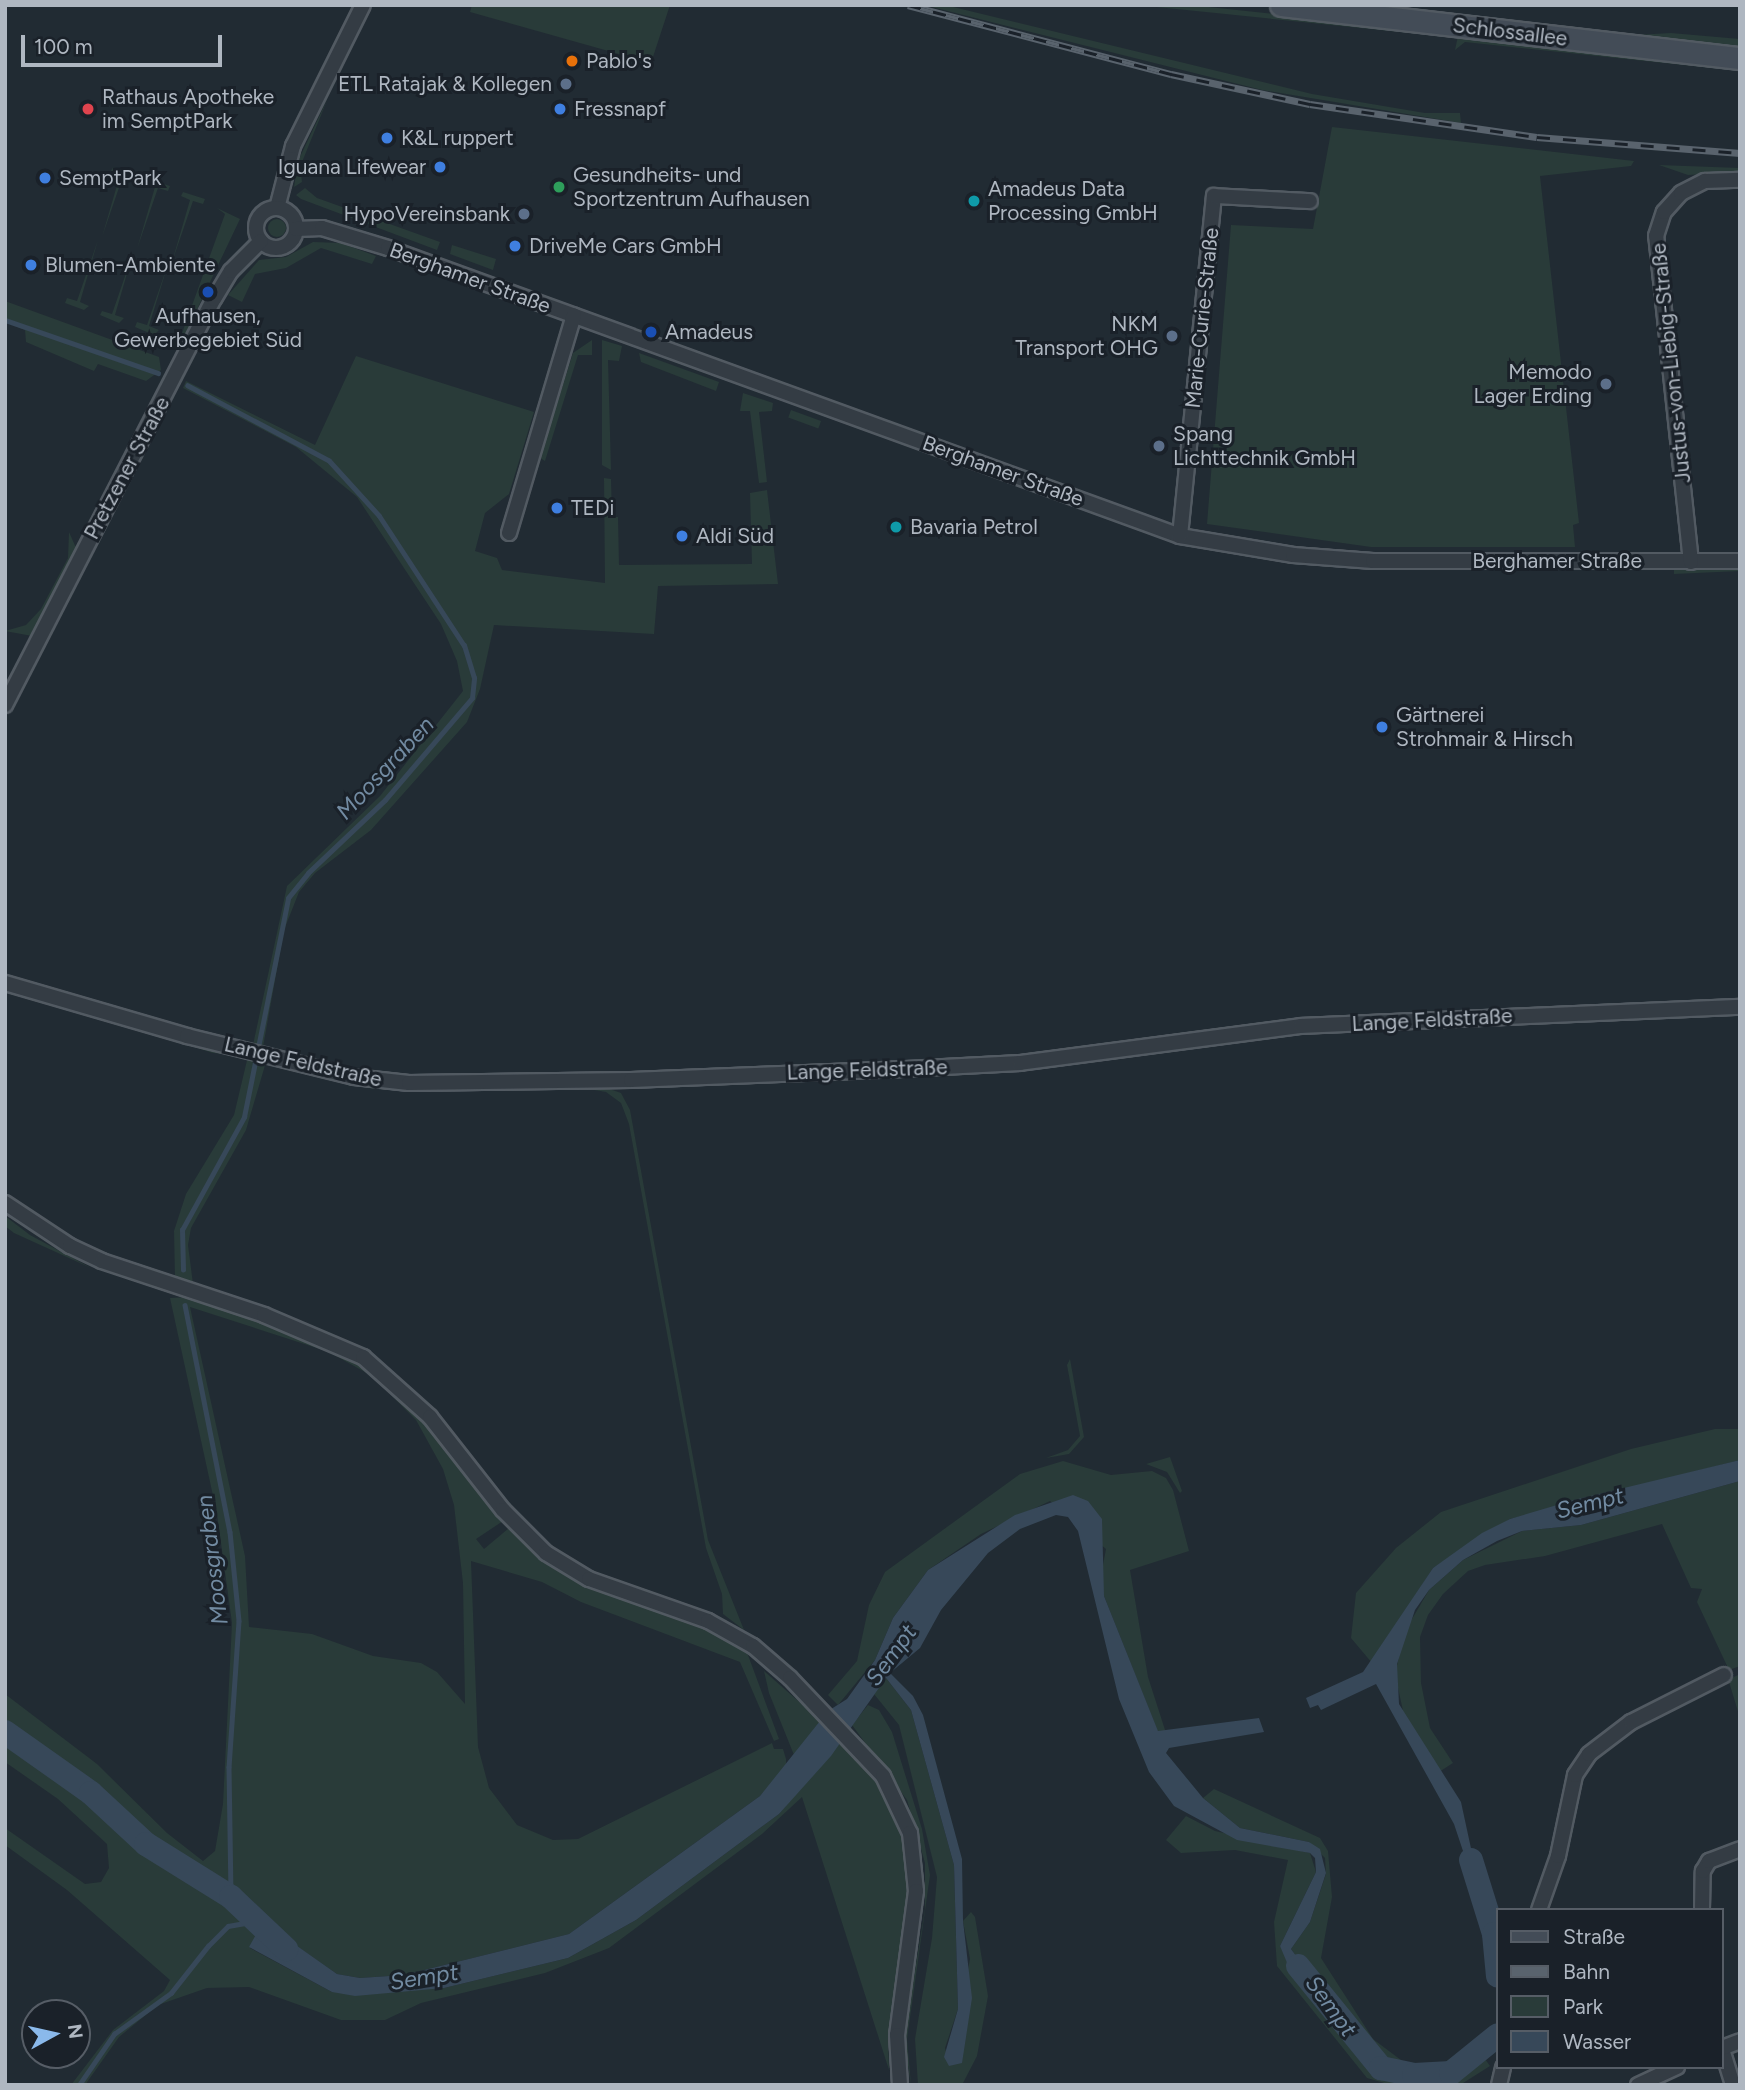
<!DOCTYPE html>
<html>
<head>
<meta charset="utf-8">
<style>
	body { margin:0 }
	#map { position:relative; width:1745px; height:2090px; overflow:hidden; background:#212b33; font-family:Figtree,sans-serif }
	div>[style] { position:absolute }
	.green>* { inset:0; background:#293b39; transform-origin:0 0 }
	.round { border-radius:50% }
	.water>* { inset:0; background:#374859 }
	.stream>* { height:4.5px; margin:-2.25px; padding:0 2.25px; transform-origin:2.25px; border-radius:2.25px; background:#374859 }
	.river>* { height:24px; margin:-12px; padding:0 12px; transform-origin:12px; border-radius:12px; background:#374859 }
	.roads { filter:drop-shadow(2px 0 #525a62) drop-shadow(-2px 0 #525a62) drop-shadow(0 2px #525a62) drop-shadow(0 -2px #525a62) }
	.minor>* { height:14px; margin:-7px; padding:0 7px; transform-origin:7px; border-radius:7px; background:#343c44 }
	.minor>.ring { margin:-7px; padding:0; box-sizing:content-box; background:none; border:14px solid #343c44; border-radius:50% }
	.secondary>* { height:21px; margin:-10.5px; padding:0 10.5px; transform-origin:10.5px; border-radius:10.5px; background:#434c57 }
	.rail>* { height:7px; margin-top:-3.5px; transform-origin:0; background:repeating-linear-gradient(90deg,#1a2129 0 13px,#59636d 0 26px); box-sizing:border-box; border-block:2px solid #59636d }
	.dots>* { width:19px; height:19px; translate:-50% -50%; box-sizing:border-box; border:4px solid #1a2129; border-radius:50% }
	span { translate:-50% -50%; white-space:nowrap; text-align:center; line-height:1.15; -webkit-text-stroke:6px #1a2129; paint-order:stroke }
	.street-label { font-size:21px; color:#afb7c1 }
	.poi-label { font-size:21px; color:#afb7c1 }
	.left { translate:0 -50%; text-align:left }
	.right { translate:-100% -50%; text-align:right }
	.water-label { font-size:23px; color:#728ba2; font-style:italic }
	.frame { position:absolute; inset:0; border:7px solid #afb7c1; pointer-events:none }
	.legend { position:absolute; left:1496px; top:1908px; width:228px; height:161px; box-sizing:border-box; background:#1a2129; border:2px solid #565d66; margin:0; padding:9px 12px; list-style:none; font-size:21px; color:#afb7c1 }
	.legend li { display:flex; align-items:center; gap:14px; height:35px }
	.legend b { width:35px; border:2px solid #565d66 }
	.north { position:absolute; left:21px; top:1999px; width:70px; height:70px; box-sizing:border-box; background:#1a2129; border:2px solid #565d66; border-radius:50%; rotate:82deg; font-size:19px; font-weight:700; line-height:28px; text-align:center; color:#afb7c1 }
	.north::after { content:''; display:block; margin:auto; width:24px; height:32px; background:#8ab9eb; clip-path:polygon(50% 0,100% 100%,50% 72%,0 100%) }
	.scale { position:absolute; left:21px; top:35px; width:201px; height:32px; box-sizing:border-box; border:4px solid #afb7c1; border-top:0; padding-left:9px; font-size:21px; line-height:24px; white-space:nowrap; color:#afb7c1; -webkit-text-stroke:5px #1a2129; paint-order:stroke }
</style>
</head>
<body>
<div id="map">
	<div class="green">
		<div style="clip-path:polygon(472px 5px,670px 5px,651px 63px,470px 12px)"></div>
		<div style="clip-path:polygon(924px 5px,945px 5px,1312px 94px,1425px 113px,1460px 113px,1461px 123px,1262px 90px)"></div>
		<div style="clip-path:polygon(1137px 5px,1190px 5px,1444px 32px,1449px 37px)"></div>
		<div style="clip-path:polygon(1671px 33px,1740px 39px,1740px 51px,1618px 36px)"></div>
		<div style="clip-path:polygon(1458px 36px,1740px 64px,1740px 71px,1465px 42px,1455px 50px)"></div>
		<div style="clip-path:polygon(328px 98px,300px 167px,302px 182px,294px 187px,298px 161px)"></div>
		<div style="clip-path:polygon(1332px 127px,1634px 161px,1631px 166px,1540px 176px,1579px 523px,1573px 525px,1575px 547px,1371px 547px,1207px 524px,1231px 225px,1313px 229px)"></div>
		<div style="clip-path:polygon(1659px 165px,1740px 168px,1740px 172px,1688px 175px)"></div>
		<div style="clip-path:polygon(113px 167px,135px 174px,133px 179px,123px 176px,102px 237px,120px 175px,111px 171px)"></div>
		<div style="clip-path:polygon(148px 179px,170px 186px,168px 191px,158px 188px,137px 249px,155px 187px,146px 184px)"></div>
		<div style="clip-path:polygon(305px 188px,317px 198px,440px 242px,437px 250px,301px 199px,296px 195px)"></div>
		<div style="clip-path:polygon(183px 192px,205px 199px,203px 204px,193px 201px,172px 262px,190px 200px,181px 196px)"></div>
		<div style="clip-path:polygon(217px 208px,240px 219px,181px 343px,175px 342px,172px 333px,181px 336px,225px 214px)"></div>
		<div class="round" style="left:268px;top:219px;width:18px;height:18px"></div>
		<div style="clip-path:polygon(98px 240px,80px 302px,89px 306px,84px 310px,65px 303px,67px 298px,77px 301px)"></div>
		<div style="clip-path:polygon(341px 243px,376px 256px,372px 264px,321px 248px,286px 268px,255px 274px,242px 302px,228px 295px,259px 260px,286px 257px,313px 242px)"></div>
		<div style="clip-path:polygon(452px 245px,496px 259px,493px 270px,450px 254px)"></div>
		<div style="clip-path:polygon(133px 253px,115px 315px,124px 318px,119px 323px,100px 315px,102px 311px,112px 314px)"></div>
		<div style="clip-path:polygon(168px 264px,149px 326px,159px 330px,154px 335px,135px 327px,137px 322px,147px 325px)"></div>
		<div style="clip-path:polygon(5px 301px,159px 357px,161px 370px,146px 381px,98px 364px,94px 371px,26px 342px,25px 330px,5px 322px)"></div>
		<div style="clip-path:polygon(592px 340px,592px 355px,578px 355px,545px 461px,540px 458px,573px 353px)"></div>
		<div style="clip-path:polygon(602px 340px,622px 346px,619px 361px,608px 360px,611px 470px,602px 465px)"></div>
		<div style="clip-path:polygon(639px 353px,719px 382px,716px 391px,641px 362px)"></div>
		<div style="clip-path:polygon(356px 356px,534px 412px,509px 494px,485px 513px,475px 551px,497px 558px,502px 570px,605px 583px,604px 478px,611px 479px,612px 517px,618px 517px,619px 565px,752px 564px,750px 493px,767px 490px,778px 584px,658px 586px,654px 634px,494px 625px,480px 689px,467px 722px,371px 830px,315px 873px,299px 892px,284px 930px,263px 1047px,253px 1045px,287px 886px,380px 796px,463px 691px,457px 661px,441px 624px,357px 497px,296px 447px,183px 388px,186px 381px,315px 445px)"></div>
		<div style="clip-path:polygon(743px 393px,773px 403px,772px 411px,759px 412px,767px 482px,759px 483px,750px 411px,740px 411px)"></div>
		<div style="left:791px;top:410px;width:32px;height:8px;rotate:20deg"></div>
		<div style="clip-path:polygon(69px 532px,77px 550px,32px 636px,5px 631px,26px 625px,41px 609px,68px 558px)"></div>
		<div style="clip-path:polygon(1740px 568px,1740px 571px,1674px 574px,1674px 569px)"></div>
		<div style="clip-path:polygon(5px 988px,143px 1028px,212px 1051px,228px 1050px,356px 1083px,601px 1086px,621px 1093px,630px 1110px,708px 1540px,744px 1630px,723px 1614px,722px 1594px,706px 1548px,629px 1124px,621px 1103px,606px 1092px,583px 1088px,413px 1092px,367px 1088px,266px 1062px,246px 1130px,191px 1228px,188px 1245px,193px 1284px,175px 1278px,174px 1231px,186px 1194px,234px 1115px,248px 1056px,213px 1053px)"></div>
		<div style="clip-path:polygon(5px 1216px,30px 1235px,91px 1268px,14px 1233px,5px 1226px)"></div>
		<div style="clip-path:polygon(evenodd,189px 1297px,296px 1332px,364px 1363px,408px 1400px,503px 1521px,476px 1539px,484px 1549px,509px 1528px,569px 1576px,705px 1627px,743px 1647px,748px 1655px,779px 1739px,774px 1741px,740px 1662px,581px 1602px,542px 1582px,471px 1561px,478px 1747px,489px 1788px,517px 1825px,553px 1840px,578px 1839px,772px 1743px,774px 1749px,783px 1749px,786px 1759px,786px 1767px,760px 1796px,569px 1934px,404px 1975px,360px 1978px,337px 1974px,263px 1923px,250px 1948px,332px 1992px,444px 1988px,568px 1958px,636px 1920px,779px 1814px,841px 1740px,876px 1775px,901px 1824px,910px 1866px,908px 1923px,888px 2036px,889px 2070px,802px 1797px,762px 1834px,609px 1948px,545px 1973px,421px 2003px,385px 2020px,341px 2020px,249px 1987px,207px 1988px,158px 2005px,119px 2037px,85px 2085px,71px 2085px,113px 2030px,164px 1991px,170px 1980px,67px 1890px,5px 1845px,5px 1828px,85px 1884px,101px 1882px,109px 1868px,107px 1844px,58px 1799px,5px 1762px,5px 1694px,97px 1764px,167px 1833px,203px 1861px,215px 1851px,223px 1804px,232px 1623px,217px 1514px,170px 1298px,189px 1297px,190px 1307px,329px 1352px,372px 1376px,416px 1420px,443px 1469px,454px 1505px,463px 1583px,465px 1704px,437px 1672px,421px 1663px,373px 1656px,312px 1634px,249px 1627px,245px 1556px,190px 1307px)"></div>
		<div style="clip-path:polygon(1070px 1359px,1084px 1437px,1069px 1454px,1046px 1458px,1068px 1450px,1080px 1436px,1067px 1365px)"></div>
		<div style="clip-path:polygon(1715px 1429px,1740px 1429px,1740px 1460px,1510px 1519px,1433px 1568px,1372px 1663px,1351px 1638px,1356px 1593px,1396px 1548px,1441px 1512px,1631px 1449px)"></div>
		<div style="clip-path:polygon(1170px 1457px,1182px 1491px,1180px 1493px,1167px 1472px,1146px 1464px)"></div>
		<div style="clip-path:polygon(1063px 1461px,1111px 1475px,1152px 1471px,1166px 1478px,1173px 1490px,1189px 1551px,1130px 1570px,1148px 1677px,1166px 1733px,1158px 1732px,1104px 1596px,1100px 1581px,1106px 1549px,1050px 1501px,981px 1534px,928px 1570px,893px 1618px,875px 1660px,838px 1705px,828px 1695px,857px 1661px,869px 1605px,885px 1572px,1020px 1474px)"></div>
		<div style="clip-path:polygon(1740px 1481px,1740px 1666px,1729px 1670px,1697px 1602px,1702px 1589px,1691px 1588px,1662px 1524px,1545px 1556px,1485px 1565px,1468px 1571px,1443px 1594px,1428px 1615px,1420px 1637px,1421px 1683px,1430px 1728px,1453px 1763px,1439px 1772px,1405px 1720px,1395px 1674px,1405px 1631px,1429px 1590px,1463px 1560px,1522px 1531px,1581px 1525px)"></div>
		<div style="clip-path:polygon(764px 1671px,821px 1721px,794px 1755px,769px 1693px)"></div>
		<div style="clip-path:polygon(1740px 1674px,1740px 1718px,1729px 1682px,1711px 1688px)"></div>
		<div style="clip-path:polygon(886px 1678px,911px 1710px,954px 1865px,958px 2009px,945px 2048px,950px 2066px,970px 1959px,963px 1921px,971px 1912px,975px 1917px,988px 1996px,977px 2056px,962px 2085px,918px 2085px,915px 2039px,932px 1938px,937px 1877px,899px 1725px,874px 1694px)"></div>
		<div style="clip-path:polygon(868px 1705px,879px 1710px,892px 1732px,922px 1829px,930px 1875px,907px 2039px,911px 2085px,904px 2039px,925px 1909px,925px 1863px,907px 1800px,852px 1725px)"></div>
		<div style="clip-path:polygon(1214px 1789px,1320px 1838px,1328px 1851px,1332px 1897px,1321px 1958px,1373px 2039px,1405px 2063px,1439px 2066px,1481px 2038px,1478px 2049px,1490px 2066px,1460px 2085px,1391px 2085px,1367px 2078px,1277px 1966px,1274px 1922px,1288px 1860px,1235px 1850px,1181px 1853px,1166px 1840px,1186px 1816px,1215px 1831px,1310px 1853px,1316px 1872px,1280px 1946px,1320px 1988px,1291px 1949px,1310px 1922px,1326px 1874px,1325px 1858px,1309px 1842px,1240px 1828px,1203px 1798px)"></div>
	</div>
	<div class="water">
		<div style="clip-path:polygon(1740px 1460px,1740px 1481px,1581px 1525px,1522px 1531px,1497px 1541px,1463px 1560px,1429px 1590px,1415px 1610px,1397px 1664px,1399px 1704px,1461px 1802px,1480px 1890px,1472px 1878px,1454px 1824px,1376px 1684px,1321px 1710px,1318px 1705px,1310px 1708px,1306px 1698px,1363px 1672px,1433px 1568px,1482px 1533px,1510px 1519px,1574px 1500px)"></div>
		<div style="clip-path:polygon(1073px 1495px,1088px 1501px,1102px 1519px,1104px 1596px,1158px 1731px,1259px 1718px,1264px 1732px,1169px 1748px,1166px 1753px,1203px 1798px,1240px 1828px,1309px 1842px,1320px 1849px,1326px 1873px,1310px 1922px,1291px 1949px,1320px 1988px,1315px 1994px,1288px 1965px,1280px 1946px,1316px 1872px,1315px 1858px,1310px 1853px,1237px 1840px,1174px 1806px,1149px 1772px,1119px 1699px,1078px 1531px,1068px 1517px,1056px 1515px,1020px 1529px,988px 1553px,941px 1610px,920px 1648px,890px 1673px,913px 1696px,923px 1715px,962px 1859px,963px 1921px,972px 1998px,962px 2063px,949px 2066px,944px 2057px,958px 2009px,954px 1865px,911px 1710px,886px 1678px,831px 1756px,779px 1814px,636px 1920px,568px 1958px,444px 1988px,355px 1996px,332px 1992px,249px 1947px,263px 1922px,337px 1974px,360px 1978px,404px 1975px,569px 1934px,760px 1796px,828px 1711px,847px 1699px,875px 1660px,893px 1618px,928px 1570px,1015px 1515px)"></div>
	</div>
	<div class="stream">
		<div style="left:5px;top:320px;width:162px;rotate:19.1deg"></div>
		<div style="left:183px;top:1270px;width:40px;rotate:-91.4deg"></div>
		<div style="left:182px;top:1230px;width:129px;rotate:-61.2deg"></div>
		<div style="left:244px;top:1117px;width:223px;rotate:-78.6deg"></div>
		<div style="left:288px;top:898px;width:32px;rotate:-51deg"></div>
		<div style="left:308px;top:873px;width:106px;rotate:-43.5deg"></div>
		<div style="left:385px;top:800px;width:134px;rotate:-49.5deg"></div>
		<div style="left:472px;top:698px;width:20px;rotate:-84deg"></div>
		<div style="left:474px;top:678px;width:34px;rotate:-107deg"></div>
		<div style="left:464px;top:646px;width:155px;rotate:-123.2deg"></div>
		<div style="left:379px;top:516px;width:74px;rotate:-132.3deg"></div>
		<div style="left:329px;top:461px;width:160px;rotate:-152deg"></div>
		<div style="left:185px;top:1305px;width:231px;rotate:78.8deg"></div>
		<div style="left:230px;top:1532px;width:89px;rotate:84.2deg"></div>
		<div style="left:239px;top:1621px;width:146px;rotate:93.9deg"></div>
		<div style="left:229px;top:1767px;width:130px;rotate:89.1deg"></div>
		<div style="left:79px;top:2085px;width:62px;rotate:-55.5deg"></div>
		<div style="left:114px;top:2034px;width:70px;rotate:-35.7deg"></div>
		<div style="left:171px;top:1993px;width:60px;rotate:-51.8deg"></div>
		<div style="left:208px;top:1946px;width:28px;rotate:-45deg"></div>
		<div style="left:228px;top:1926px;width:28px;rotate:-10deg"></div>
	</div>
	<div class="river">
		<div style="left:5px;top:1732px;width:105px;rotate:35.3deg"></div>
		<div style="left:91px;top:1793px;width:75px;rotate:42.8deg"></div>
		<div style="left:146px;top:1844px;width:100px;rotate:31.9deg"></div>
		<div style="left:231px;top:1897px;width:76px;rotate:43.4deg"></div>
		<div style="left:1471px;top:1860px;width:77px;rotate:72.7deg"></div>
		<div style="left:1494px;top:1934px;width:42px;rotate:84.6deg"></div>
		<div style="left:1298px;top:1966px;width:132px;rotate:50.9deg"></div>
		<div style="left:1381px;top:2068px;width:34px;rotate:12deg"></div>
		<div style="left:1414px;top:2075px;width:37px;rotate:-3deg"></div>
		<div style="left:1451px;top:2073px;width:60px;rotate:-39deg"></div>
	</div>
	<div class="roads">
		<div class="minor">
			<div style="left:277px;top:208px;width:64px;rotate:-75.5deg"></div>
			<div style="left:293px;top:146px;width:157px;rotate:-63.6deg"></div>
			<div class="ring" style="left:256px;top:208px;width:26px;height:26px"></div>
			<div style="left:296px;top:229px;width:26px;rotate:-2deg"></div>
			<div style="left:322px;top:228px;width:69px;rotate:16.9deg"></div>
			<div style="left:388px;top:248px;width:843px;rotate:19.98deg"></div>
			<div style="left:1180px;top:536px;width:115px;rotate:9.5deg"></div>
			<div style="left:1293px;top:555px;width:80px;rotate:4.3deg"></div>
			<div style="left:1373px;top:561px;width:367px"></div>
			<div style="left:509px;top:533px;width:227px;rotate:-73.4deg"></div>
			<div style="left:1180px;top:536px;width:342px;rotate:-84.3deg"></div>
			<div style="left:1214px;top:196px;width:96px;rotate:3deg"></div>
			<div style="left:1691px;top:562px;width:328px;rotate:-96.1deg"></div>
			<div style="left:1656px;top:236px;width:25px;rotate:-72deg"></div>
			<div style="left:1664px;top:212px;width:25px;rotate:-48deg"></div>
			<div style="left:1681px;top:193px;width:27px;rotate:-27deg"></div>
			<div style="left:1705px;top:181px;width:35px;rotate:-2deg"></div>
			<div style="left:5px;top:705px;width:457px;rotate:-62.8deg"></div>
			<div style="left:214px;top:299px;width:33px;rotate:-59deg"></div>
			<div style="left:231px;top:271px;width:42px;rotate:-45deg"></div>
			<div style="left:5px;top:983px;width:190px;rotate:16.2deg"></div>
			<div style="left:187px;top:1036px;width:172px;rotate:13.8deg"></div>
			<div style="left:354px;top:1077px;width:55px;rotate:6.2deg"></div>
			<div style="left:409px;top:1083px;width:222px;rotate:-0.8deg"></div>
			<div style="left:631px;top:1080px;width:293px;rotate:-2.3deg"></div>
			<div style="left:924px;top:1068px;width:96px;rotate:-3deg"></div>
			<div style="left:1020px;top:1063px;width:283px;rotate:-7.5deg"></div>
			<div style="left:1301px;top:1026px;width:439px;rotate:-2.5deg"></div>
			<div style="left:5px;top:1203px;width:78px;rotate:33.5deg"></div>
			<div style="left:70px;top:1246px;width:35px;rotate:25deg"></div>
			<div style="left:102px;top:1261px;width:171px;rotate:18.4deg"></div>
			<div style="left:264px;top:1315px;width:108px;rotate:23deg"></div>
			<div style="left:363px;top:1357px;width:90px;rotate:41.8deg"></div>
			<div style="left:430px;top:1417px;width:118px;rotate:51.9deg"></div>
			<div style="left:503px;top:1510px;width:61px;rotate:45deg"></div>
			<div style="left:546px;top:1553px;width:50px;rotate:31.2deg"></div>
			<div style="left:589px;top:1579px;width:126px;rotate:19.4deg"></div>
			<div style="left:708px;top:1621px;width:51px;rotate:29.1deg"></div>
			<div style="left:753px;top:1646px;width:49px;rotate:40.9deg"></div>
			<div style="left:790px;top:1678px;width:135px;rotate:46.5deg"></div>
			<div style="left:883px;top:1776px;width:63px;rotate:64.7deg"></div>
			<div style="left:910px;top:1833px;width:58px;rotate:84.1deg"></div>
			<div style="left:916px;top:1891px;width:145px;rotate:97.5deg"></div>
			<div style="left:897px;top:2035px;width:50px;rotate:86.6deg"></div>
			<div style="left:1539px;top:1910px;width:57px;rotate:-70.6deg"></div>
			<div style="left:1558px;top:1856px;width:83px;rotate:-78.1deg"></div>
			<div style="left:1575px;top:1775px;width:25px;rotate:-56deg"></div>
			<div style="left:1589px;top:1754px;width:53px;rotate:-37.3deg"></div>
			<div style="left:1631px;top:1722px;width:104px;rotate:-26.8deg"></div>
			<div style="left:1702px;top:1910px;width:39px;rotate:-89deg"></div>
			<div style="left:1703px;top:1871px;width:12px;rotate:-59deg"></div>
			<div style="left:1709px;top:1861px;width:33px;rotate:-21deg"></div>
			<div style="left:1499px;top:2085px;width:18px;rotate:-77deg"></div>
			<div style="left:1638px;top:2085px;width:43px;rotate:-24.8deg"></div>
			<div style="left:1733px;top:2085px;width:39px;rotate:-107deg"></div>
			<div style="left:1722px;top:2048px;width:19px;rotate:-21deg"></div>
		</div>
		<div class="secondary">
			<div style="left:1281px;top:5px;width:462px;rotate:6.6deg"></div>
		</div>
	</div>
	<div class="rail">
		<div style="left:908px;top:5px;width:272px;rotate:14.7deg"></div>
		<div style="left:1171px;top:74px;width:142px;rotate:12.2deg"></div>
		<div style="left:1310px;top:104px;width:229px;rotate:8.3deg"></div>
		<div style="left:1537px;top:137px;width:204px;rotate:4.5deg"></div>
	</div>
	<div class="dots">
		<div style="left:572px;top:61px;background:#e8710a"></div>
		<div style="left:566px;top:84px;background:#5c6f8a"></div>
		<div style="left:88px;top:109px;background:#e0444e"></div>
		<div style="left:560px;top:109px;background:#3f7fe0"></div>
		<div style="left:387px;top:138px;background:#3f7fe0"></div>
		<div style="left:440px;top:167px;background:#3f7fe0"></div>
		<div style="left:45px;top:178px;background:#3f7fe0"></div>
		<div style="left:559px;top:187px;background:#2e9e5b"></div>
		<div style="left:974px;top:201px;background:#0f9aa8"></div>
		<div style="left:524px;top:214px;background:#5c6f8a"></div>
		<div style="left:515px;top:246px;background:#3f7fe0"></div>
		<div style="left:31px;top:265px;background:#3f7fe0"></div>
		<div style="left:208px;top:292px;background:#1a4fb4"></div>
		<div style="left:651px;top:332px;background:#1a4fb4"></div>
		<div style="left:1172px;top:336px;background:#5c6f8a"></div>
		<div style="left:1606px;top:384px;background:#5c6f8a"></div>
		<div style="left:1159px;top:446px;background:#5c6f8a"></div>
		<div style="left:557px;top:508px;background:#3f7fe0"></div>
		<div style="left:896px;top:527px;background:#0f9aa8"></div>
		<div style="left:682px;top:536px;background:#3f7fe0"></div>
		<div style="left:1382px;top:727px;background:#3f7fe0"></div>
	</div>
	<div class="street-label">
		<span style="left:1510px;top:32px;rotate:7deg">Schlossallee</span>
		<span style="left:470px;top:278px;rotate:20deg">Berghamer Straße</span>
		<span style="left:1202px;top:318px;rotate:-84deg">Marie-Curie-Straße</span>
		<span style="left:1671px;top:363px;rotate:-96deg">Justus-von-Liebig-Straße</span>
		<span style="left:127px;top:468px;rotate:-62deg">Pretzener Straße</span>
		<span style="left:1003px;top:471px;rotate:20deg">Berghamer Straße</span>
		<span style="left:1557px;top:561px">Berghamer Straße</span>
		<span style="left:1432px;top:1020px;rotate:-3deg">Lange Feldstraße</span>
		<span style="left:303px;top:1062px;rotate:13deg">Lange Feldstraße</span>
		<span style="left:867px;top:1070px;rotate:-2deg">Lange Feldstraße</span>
	</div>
	<div class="poi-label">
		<span class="left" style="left:586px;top:61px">Pablo's</span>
		<span class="right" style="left:552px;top:84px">ETL Ratajak &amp; Kollegen</span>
		<span class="left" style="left:102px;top:109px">Rathaus Apotheke<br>im SemptPark</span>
		<span class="left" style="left:574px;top:109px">Fressnapf</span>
		<span class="left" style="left:401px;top:138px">K&amp;L ruppert</span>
		<span class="right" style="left:426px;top:167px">Iguana Lifewear</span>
		<span class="left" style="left:573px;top:187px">Gesundheits- und<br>Sportzentrum Aufhausen</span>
		<span class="left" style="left:59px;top:178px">SemptPark</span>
		<span class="left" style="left:988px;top:201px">Amadeus Data<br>Processing GmbH</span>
		<span class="right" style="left:510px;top:214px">HypoVereinsbank</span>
		<span class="left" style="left:529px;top:246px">DriveMe Cars GmbH</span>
		<span class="left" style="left:45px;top:265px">Blumen-Ambiente</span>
		<span style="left:208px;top:328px">Aufhausen,<br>Gewerbegebiet Süd</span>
		<span class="right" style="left:1158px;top:336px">NKM<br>Transport OHG</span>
		<span class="left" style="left:665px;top:332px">Amadeus</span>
		<span class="right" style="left:1592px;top:384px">Memodo<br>Lager Erding</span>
		<span class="left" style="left:1173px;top:446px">Spang<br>Lichttechnik GmbH</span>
		<span class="left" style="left:571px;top:508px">TEDi</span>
		<span class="left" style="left:910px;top:527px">Bavaria Petrol</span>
		<span class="left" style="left:696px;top:536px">Aldi Süd</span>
		<span class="left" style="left:1396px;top:727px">Gärtnerei<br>Strohmair &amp; Hirsch</span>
	</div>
	<div class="water-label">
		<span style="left:385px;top:768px;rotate:-47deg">Moosgraben</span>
		<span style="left:1590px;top:1503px;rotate:-14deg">Sempt</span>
		<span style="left:212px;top:1560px;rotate:-97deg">Moosgraben</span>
		<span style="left:891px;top:1655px;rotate:-54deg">Sempt</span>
		<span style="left:424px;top:1977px;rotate:-9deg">Sempt</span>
		<span style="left:1331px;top:2006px;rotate:54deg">Sempt</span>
	</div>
	<div class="frame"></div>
	<ul class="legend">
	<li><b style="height:9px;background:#434c57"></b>Straße</li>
	<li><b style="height:9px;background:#59636d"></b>Bahn</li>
	<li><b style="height:19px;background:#293b39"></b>Park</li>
	<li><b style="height:19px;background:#374859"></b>Wasser</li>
	</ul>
	<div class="north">N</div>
	<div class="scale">100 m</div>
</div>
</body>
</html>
